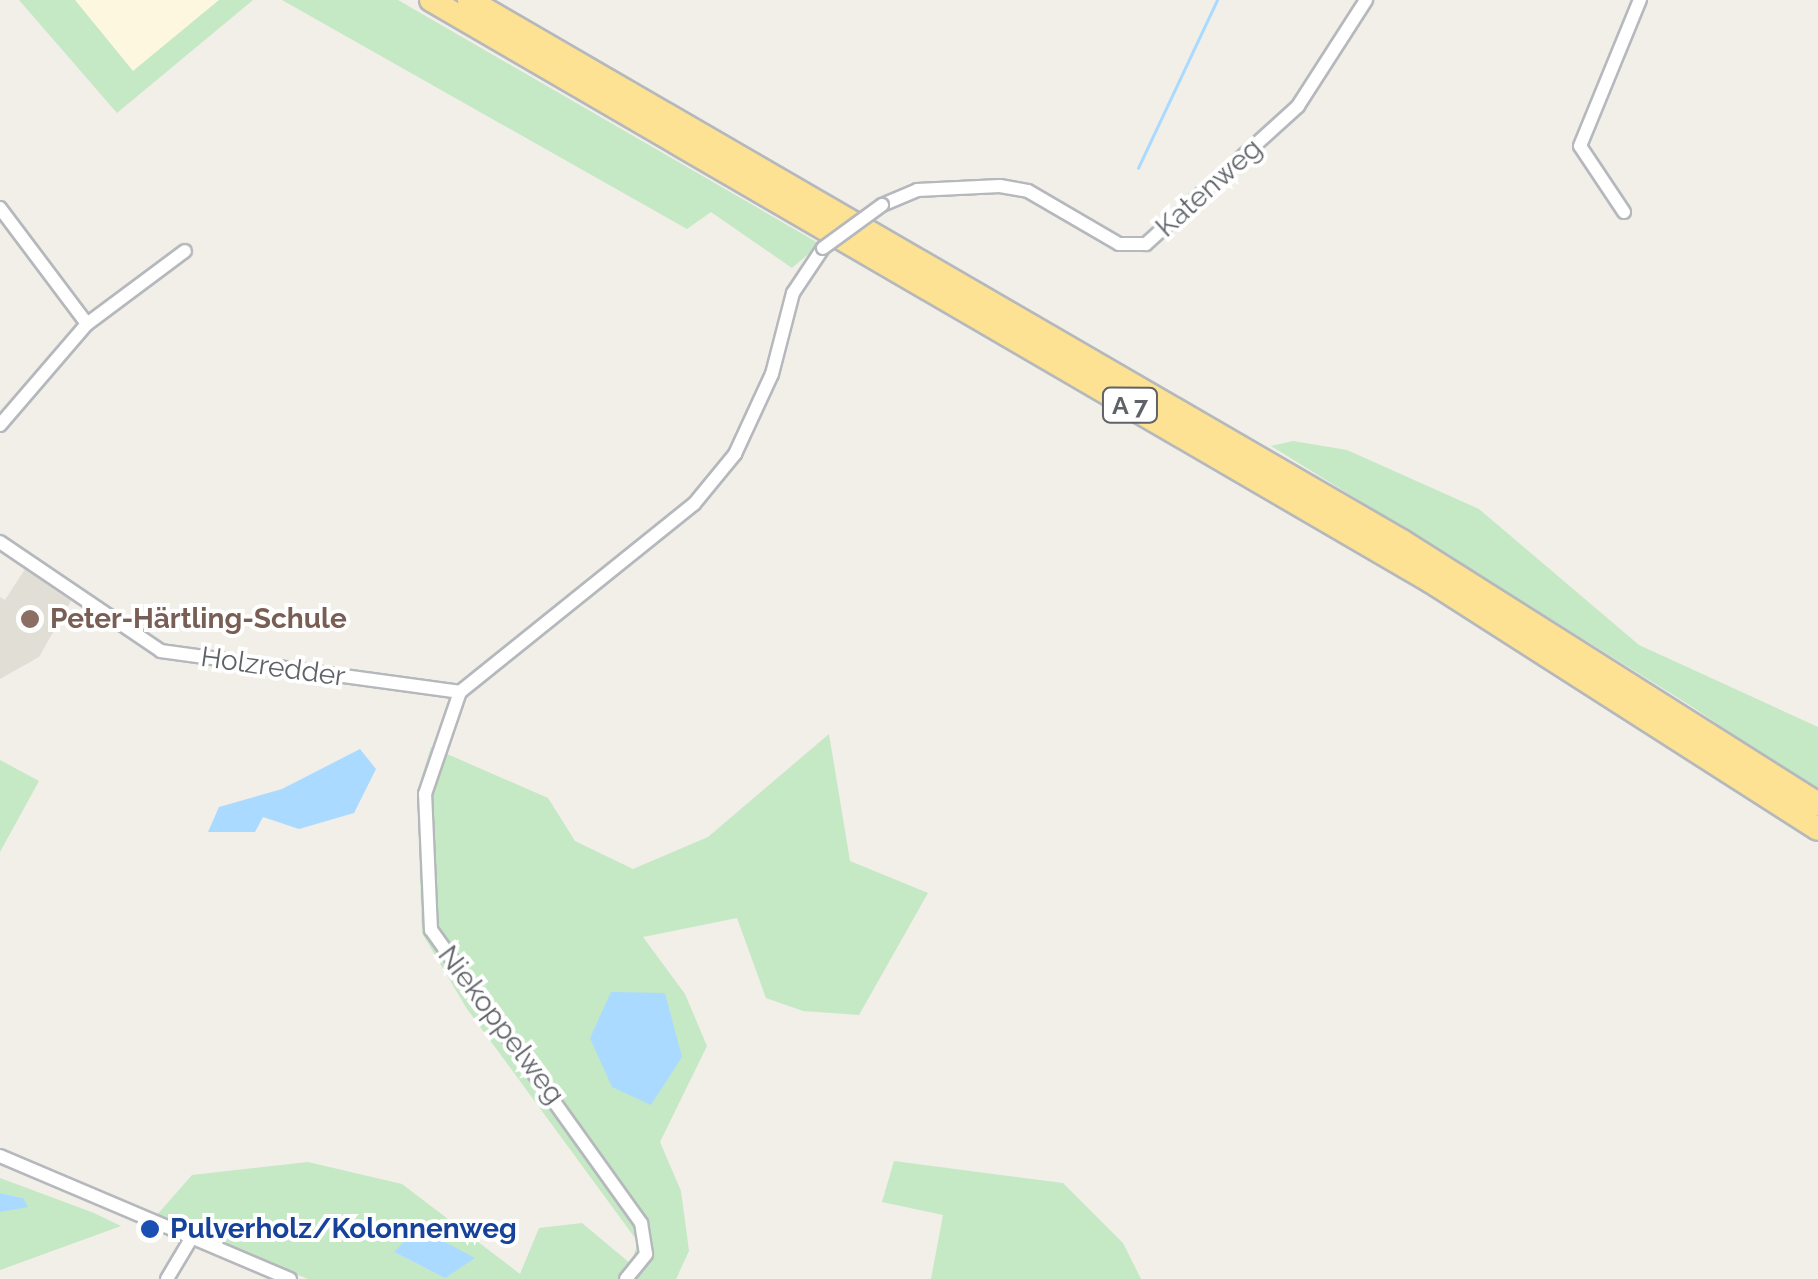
<!DOCTYPE html>
<html>
<head>
<meta charset="utf-8">
<style>
	body { margin:0 }
	#map { position:relative; width:1818px; height:1279px; overflow:hidden; background:#f1efe8; font-family:Raleway,sans-serif }
	div>[style] { position:absolute }
	.commercial>* { inset:0; background:#fef7e0 }
	.education>* { inset:0; background:#e1ded6 }
	.green>* { inset:0; background:#c5e8c5 }
	.water>* { inset:0; background:#aadaff }
	.stream>* { height:2.5px; margin:-1.25px; padding:0 1.25px; transform-origin:1.25px; border-radius:1.25px; background:#aadaff }
	.roads { filter:drop-shadow(2px 0 #b5b8bc) drop-shadow(-2px 0 #b5b8bc) drop-shadow(0 2px #b5b8bc) drop-shadow(0 -2px #b5b8bc) }
	.minor>* { height:12px; margin:-6px; padding:0 6px; transform-origin:6px; border-radius:6px; background:#fff }
	.motorway>* { height:22px; margin:-11px; padding:0 11px; transform-origin:11px; border-radius:11px; background:#fde293 }
	.bridges { filter:drop-shadow(2px 0 #b5b8bc) drop-shadow(-2px 0 #b5b8bc) drop-shadow(0 2px #b5b8bc) drop-shadow(0 -2px #b5b8bc) }
	.minor-bridge>* { height:12px; margin:-6px; padding:0 6px; transform-origin:6px; border-radius:6px; background:#fff }
	.dots>* { width:28px; height:28px; translate:-50% -50%; box-sizing:border-box; border:5px solid #fff; border-radius:50% }
	span { translate:-50% -50%; white-space:nowrap; text-align:center; line-height:1.15; -webkit-text-stroke:8px #fff; paint-order:stroke }
	.shield-label span { padding:2px 8px; background:#fff; border:2px solid; border-radius:8px; -webkit-text-stroke-width:0 }
	.shield-label { font-size:25px; color:#5f6368; font-weight:700 }
	.street-label { font-size:28px; color:#5f6368 }
	.education-label { font-size:28px; color:#785e54; font-weight:700 }
	.left { translate:0 -50%; text-align:left }
	.transit-label { font-size:28px; color:#164399; font-weight:700 }
</style>
</head>
<body>
<div id="map">
	<div class="commercial">
		<div style="clip-path:polygon(75px 0,219px 0,133px 71px)"></div>
	</div>
	<div class="education">
		<div style="clip-path:polygon(25px 569px,71px 601px,39px 657px,0 679px,0 597px,5px 600px)"></div>
	</div>
	<div class="green">
		<div style="clip-path:polygon(19px 0,75px 0,133px 71px,219px 0,253px 0,117px 113px)"></div>
		<div style="clip-path:polygon(282px 0,398px 0,820px 244px,792px 268px,711px 212px,687px 229px)"></div>
		<div style="clip-path:polygon(1293px 441px,1347px 450px,1479px 509px,1639px 645px,1818px 727px,1818px 792px,1688px 704px,1271px 446px)"></div>
		<div style="clip-path:polygon(evenodd,829px 734px,850px 861px,928px 893px,859px 1015px,803px 1011px,766px 998px,737px 918px,643px 937px,685px 994px,707px 1046px,660px 1142px,681px 1191px,689px 1251px,676px 1279px,308px 1279px,156px 1216px,192px 1175px,308px 1162px,402px 1184px,520px 1274px,539px 1228px,582px 1223px,631px 1264px,638px 1242px,467px 1009px,422px 933px,417px 792px,431px 747px,548px 798px,575px 841px,633px 869px,708px 837px,829px 734px,599px 1019px,651px 1105px,590px 1038px,599px 1019px,829px 734px,418px 1226px,443px 1241px,445px 1278px,394px 1252px,418px 1226px)"></div>
		<div style="clip-path:polygon(0 760px,39px 781px,0 852px)"></div>
		<div style="clip-path:polygon(894px 1161px,1063px 1183px,1123px 1243px,1141px 1279px,931px 1279px,943px 1215px,882px 1202px)"></div>
		<div style="clip-path:polygon(0 1178px,94px 1213px,121px 1226px,0 1270px,0 1212px,23px 1198px,0 1193px)"></div>
	</div>
	<div class="water">
		<div style="clip-path:polygon(360px 749px,376px 769px,354px 813px,299px 829px,263px 817px,255px 832px,208px 832px,219px 807px,282px 789px)"></div>
		<div style="clip-path:polygon(611px 992px,665px 993px,682px 1057px,651px 1105px,612px 1087px,590px 1038px)"></div>
		<div style="clip-path:polygon(0 1193px,23px 1198px,28px 1207px,0 1212px)"></div>
		<div style="clip-path:polygon(418px 1226px,443px 1241px,475px 1258px,445px 1278px,394px 1252px)"></div>
	</div>
	<div class="stream">
		<div style="left:1138px;top:168px;width:186px;rotate:-64.8deg"></div>
	</div>
	<div class="roads">
		<div class="minor">
			<div style="left:882px;top:205px;width:38px;rotate:-23deg"></div>
			<div style="left:917px;top:190px;width:83px;rotate:-2.8deg"></div>
			<div style="left:1000px;top:186px;width:28px;rotate:10deg"></div>
			<div style="left:1028px;top:191px;width:105px;rotate:30.2deg"></div>
			<div style="left:1119px;top:244px;width:27px"></div>
			<div style="left:1146px;top:244px;width:205px;rotate:-42.2deg"></div>
			<div style="left:1298px;top:106px;width:126px;rotate:-57.3deg"></div>
			<div style="left:0;top:208px;width:145px;rotate:53.1deg"></div>
			<div style="left:1624px;top:212px;width:79px;rotate:-123.7deg"></div>
			<div style="left:1580px;top:146px;width:158px;rotate:-67.7deg"></div>
			<div style="left:0;top:425px;width:133px;rotate:-49.3deg"></div>
			<div style="left:87px;top:324px;width:122px;rotate:-36.7deg"></div>
			<div style="left:0;top:542px;width:194px;rotate:34.1deg"></div>
			<div style="left:161px;top:651px;width:302px;rotate:7.8deg"></div>
			<div style="left:0;top:1156px;width:315px;rotate:23deg"></div>
			<div style="left:167px;top:1279px;width:49px;rotate:-59.2deg"></div>
			<div style="left:626px;top:1279px;width:32px;rotate:-51deg"></div>
			<div style="left:646px;top:1254px;width:31px;rotate:-99deg"></div>
			<div style="left:641px;top:1223px;width:360px;rotate:-125.6deg"></div>
			<div style="left:431px;top:930px;width:136px;rotate:-92.5deg"></div>
			<div style="left:425px;top:794px;width:108px;rotate:-71.1deg"></div>
			<div style="left:460px;top:692px;width:300px;rotate:-38.8deg"></div>
			<div style="left:694px;top:504px;width:65px;rotate:-50.6deg"></div>
			<div style="left:735px;top:454px;width:88px;rotate:-65.2deg"></div>
			<div style="left:772px;top:374px;width:84px;rotate:-75.5deg"></div>
			<div style="left:793px;top:293px;width:54px;rotate:-56.3deg"></div>
		</div>
		<div class="motorway">
			<div style="left:431px;top:0;width:1156px;rotate:30.18deg"></div>
			<div style="left:1430px;top:581px;width:460px;rotate:32.6deg"></div>
			<div style="left:469px;top:0;width:1079px;rotate:30.11deg"></div>
			<div style="left:1402px;top:541px;width:492px;rotate:32.3deg"></div>
		</div>
	</div>
	<div class="bridges">
		<div class="minor-bridge">
			<div style="left:823px;top:248px;width:73px;rotate:-36.1deg"></div>
		</div>
	</div>
	<div class="dots">
		<div style="left:30px;top:619px;background:#8d6e63"></div>
		<div style="left:150px;top:1229px;background:#1a4fb4"></div>
	</div>
	<div class="shield-label">
		<span style="left:1130px;top:405px">A 7</span>
	</div>
	<div class="street-label">
		<span style="left:1209px;top:188px;rotate:-42deg">Katenweg</span>
		<span style="left:273px;top:667px;rotate:8deg">Holzredder</span>
		<span style="left:501px;top:1025px;rotate:53deg">Niekoppelweg</span>
	</div>
	<div class="education-label">
		<span class="left" style="left:50px;top:619px">Peter-Härtling-Schule</span>
	</div>
	<div class="transit-label">
		<span class="left" style="left:170px;top:1229px">Pulverholz/Kolonnenweg</span>
	</div>
</div>
</body>
</html>
